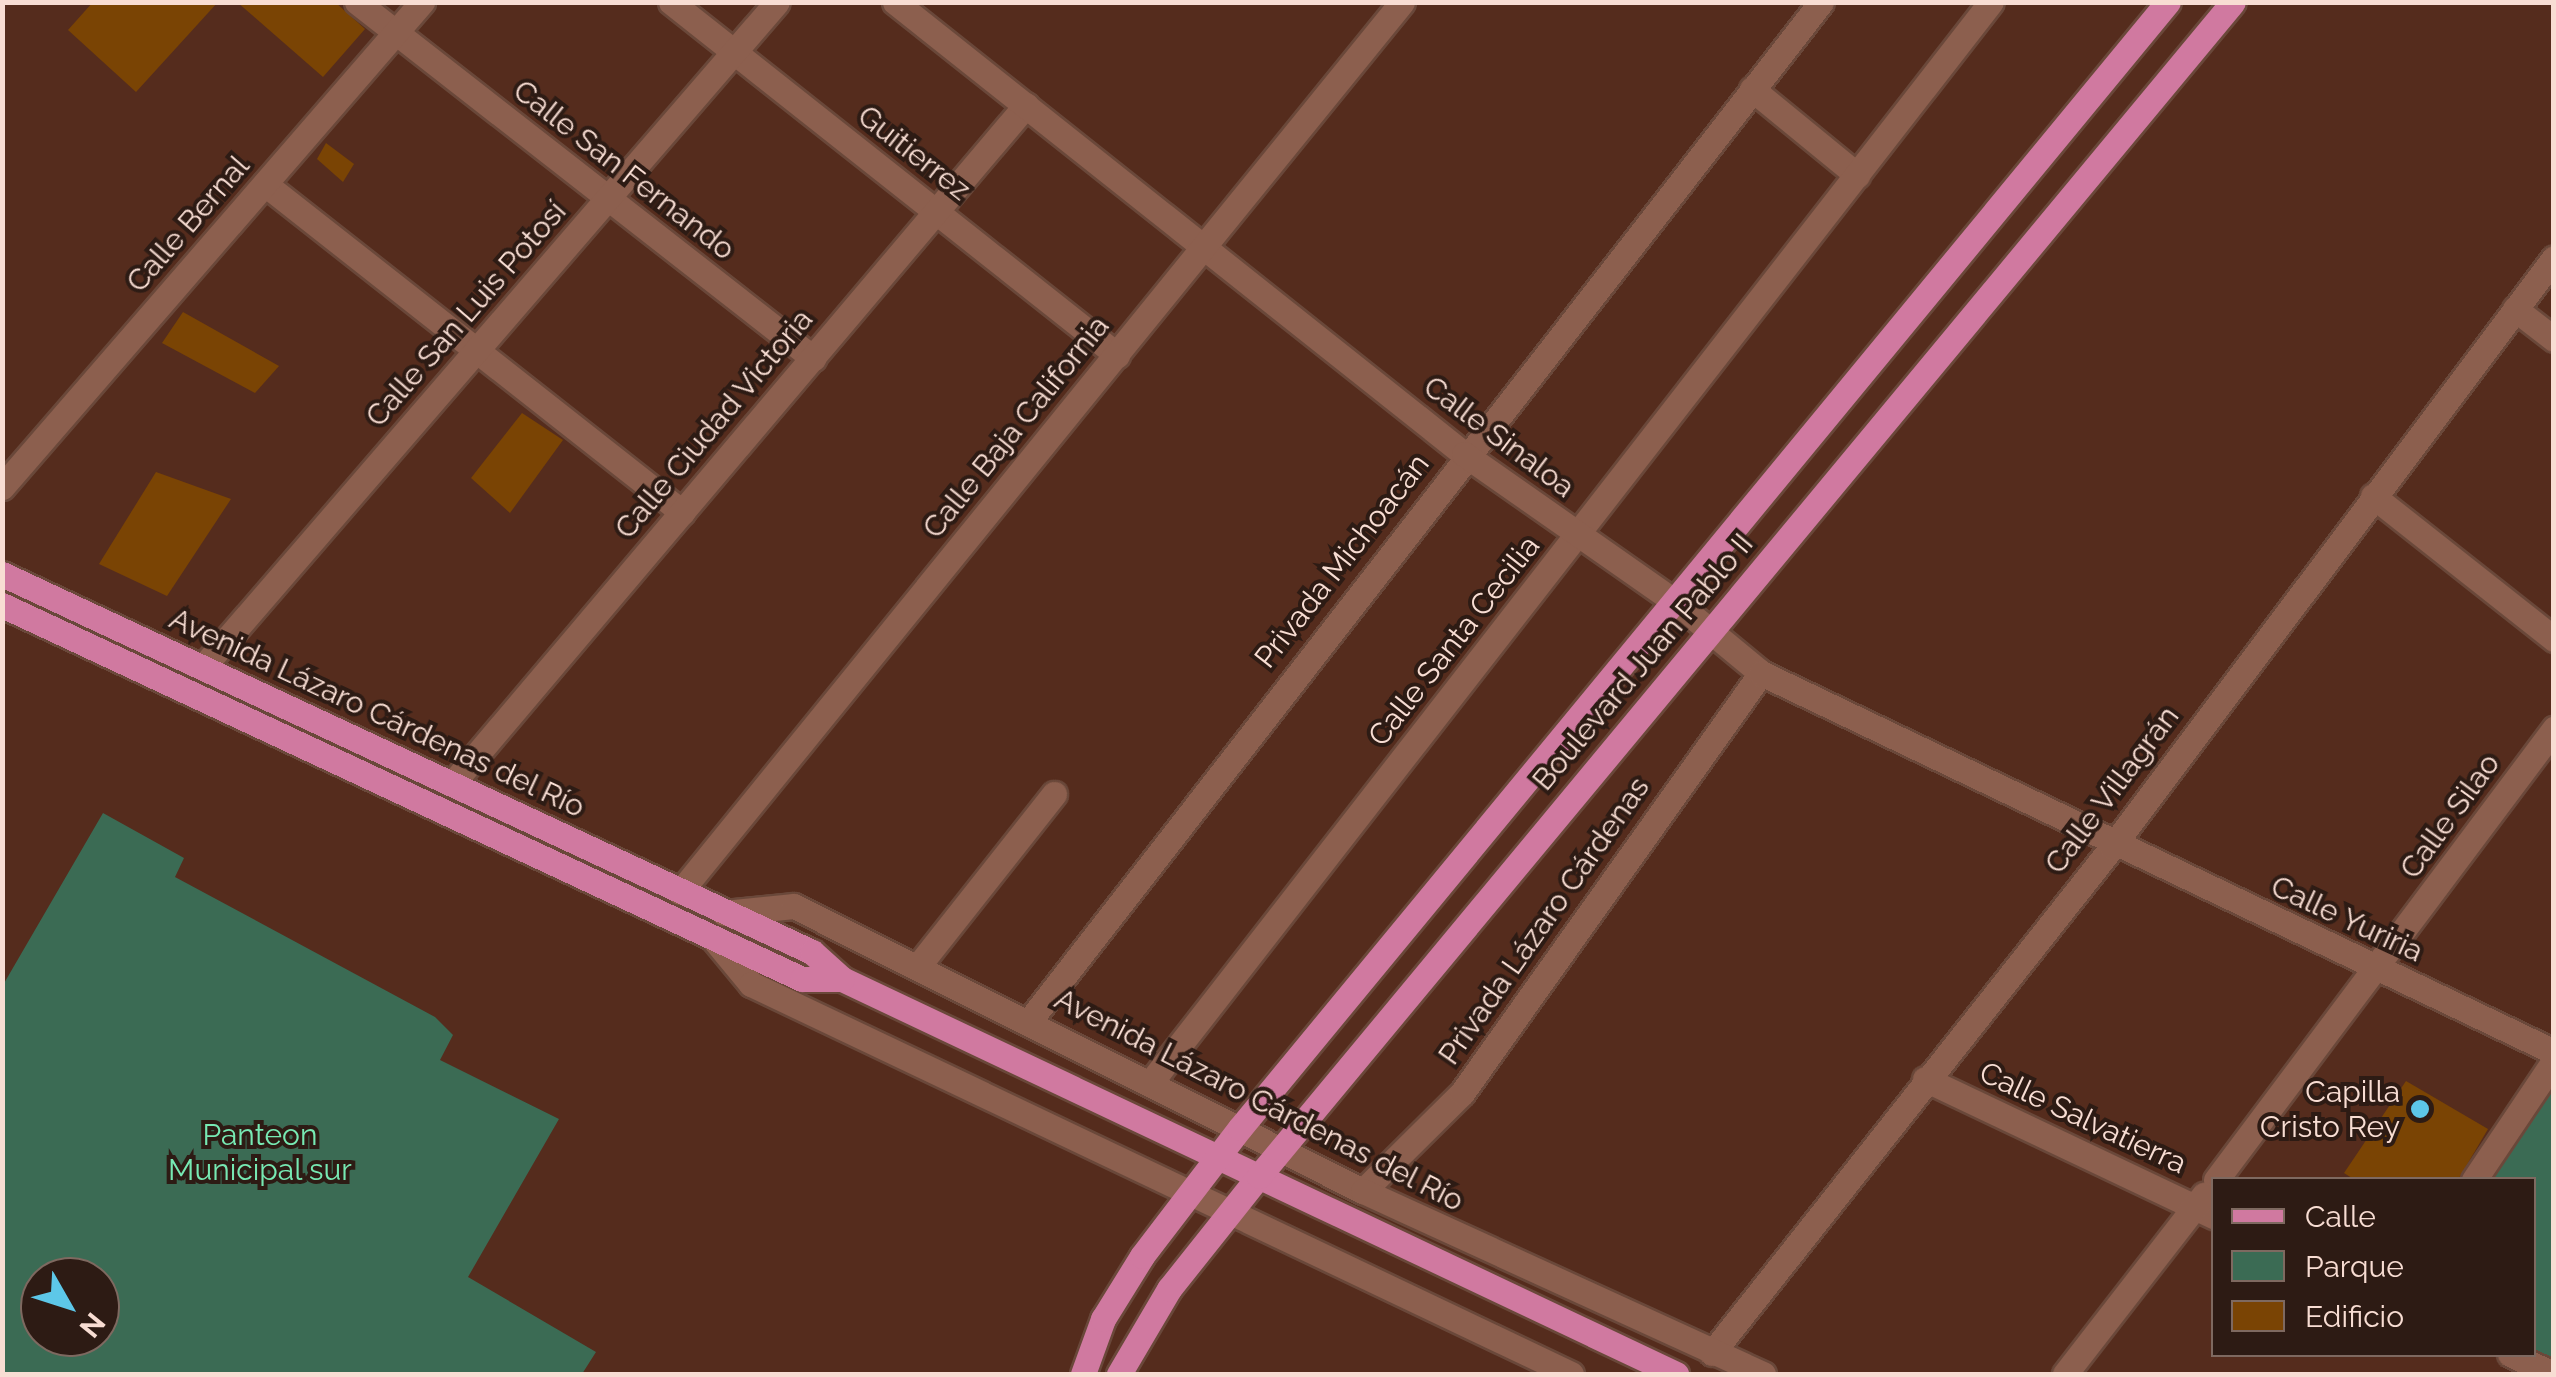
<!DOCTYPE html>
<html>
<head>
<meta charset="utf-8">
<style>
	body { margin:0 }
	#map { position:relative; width:2556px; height:1377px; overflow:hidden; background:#552c1d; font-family:Raleway,sans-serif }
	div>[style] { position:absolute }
	.green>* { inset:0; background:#3b6b54 }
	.building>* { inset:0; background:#7a4404 }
	.roads { filter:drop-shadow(2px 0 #6a483a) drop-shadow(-2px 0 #6a483a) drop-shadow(0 2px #6a483a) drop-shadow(0 -2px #6a483a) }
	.minor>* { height:25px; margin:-12.5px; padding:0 12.5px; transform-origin:12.5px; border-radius:12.5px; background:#8c5f4e }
	.tertiary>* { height:25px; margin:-12.5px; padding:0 12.5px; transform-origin:12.5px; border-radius:12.5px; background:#8c5f4e }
	.primary>* { height:25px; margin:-12.5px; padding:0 12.5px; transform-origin:12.5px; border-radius:12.5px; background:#d079a0 }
	.dots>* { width:28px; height:28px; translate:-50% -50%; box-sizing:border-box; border:5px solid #2d1b14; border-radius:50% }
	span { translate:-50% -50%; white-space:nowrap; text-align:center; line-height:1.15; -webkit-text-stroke:8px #2d1b14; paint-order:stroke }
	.street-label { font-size:30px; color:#f8ddd3 }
	.poi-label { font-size:30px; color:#f8ddd3 }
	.right { translate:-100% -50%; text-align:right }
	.park-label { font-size:30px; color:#77e9b3 }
	.frame { position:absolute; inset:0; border:5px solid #f8ddd3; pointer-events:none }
	.legend { position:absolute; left:2211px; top:1177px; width:325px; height:180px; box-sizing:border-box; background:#2d1b14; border:2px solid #7e6960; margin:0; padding:12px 18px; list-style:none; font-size:30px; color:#f8ddd3 }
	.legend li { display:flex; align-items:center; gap:20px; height:50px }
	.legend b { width:50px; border:2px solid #7e6960 }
	.north { position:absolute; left:20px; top:1257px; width:100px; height:100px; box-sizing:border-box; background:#2d1b14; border:2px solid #7e6960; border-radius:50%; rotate:129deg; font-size:28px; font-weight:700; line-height:40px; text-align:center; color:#f8ddd3 }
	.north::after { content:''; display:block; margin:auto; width:35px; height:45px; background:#5dc7e8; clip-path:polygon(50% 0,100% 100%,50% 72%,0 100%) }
</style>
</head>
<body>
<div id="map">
	<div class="green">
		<div style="clip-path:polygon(evenodd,103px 813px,184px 858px,175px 877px,435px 1017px,453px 1035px,440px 1060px,559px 1119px,468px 1277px,596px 1352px,582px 1374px,3px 1374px,3px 985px,103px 813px,40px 1277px,100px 1277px,100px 1337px,40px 1337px,40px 1277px)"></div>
		<div style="clip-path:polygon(2553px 1061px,2553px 1374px,2534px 1354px,2534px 1180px,2470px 1180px)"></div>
	</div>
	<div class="building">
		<div style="clip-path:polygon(93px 2px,218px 2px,136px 92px,68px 30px)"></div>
		<div style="clip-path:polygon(237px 2px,335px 2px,365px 29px,323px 77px)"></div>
		<div style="clip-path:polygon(326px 143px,354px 164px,343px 182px,317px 159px)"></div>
		<div style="clip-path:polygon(183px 312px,279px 366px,255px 393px,162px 343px)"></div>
		<div style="clip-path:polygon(522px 413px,563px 440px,510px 513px,471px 478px)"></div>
		<div style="clip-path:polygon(156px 472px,231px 499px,167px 596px,99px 564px)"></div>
		<div style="clip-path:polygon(2406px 1081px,2488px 1129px,2458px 1180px,2355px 1180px,2344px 1173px)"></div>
	</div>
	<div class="roads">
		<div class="minor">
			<div style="left:357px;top:2px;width:579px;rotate:37.98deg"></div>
			<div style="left:671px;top:2px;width:569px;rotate:38.36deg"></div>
			<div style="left:1752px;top:89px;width:136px;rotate:39.3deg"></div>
			<div style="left:265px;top:184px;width:531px;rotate:38.19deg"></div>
			<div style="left:2515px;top:309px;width:49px;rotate:37.6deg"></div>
			<div style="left:2px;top:487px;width:642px;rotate:-49.11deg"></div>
			<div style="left:2373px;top:496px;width:231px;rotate:38.3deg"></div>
			<div style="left:203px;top:667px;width:878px;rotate:-49.2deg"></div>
			<div style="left:452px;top:784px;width:889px;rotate:-49.79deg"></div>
			<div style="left:919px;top:965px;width:218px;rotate:-51.7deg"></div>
			<div style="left:1030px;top:1020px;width:1289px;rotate:-52.15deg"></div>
			<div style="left:1925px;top:1079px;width:320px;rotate:25.4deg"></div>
			<div style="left:1151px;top:1082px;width:1368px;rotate:-52.13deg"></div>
			<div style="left:2216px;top:1180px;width:564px;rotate:-53.15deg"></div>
			<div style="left:2474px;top:1180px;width:143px;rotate:-56.1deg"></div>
			<div style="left:1363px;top:1191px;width:139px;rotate:-44.7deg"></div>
			<div style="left:1462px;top:1093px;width:516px;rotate:-54.55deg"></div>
			<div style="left:1712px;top:1353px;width:645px;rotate:-51.67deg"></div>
			<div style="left:2112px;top:847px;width:736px;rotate:-53.11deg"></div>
			<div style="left:2510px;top:1354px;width:47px;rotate:24.9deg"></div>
			<div style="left:2065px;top:1374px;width:227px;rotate:-52.2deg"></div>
		</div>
		<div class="tertiary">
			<div style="left:895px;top:2px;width:727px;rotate:38.46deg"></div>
			<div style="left:1464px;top:454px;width:256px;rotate:35deg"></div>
			<div style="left:1674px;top:601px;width:113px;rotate:39.6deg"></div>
			<div style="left:1761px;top:673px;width:879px;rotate:25.54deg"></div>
			<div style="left:680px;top:892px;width:1146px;rotate:-50.95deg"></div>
			<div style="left:724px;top:913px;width:70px;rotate:-5.7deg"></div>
			<div style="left:794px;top:906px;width:636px;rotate:26.61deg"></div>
			<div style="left:1363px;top:1191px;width:440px;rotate:24.6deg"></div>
			<div style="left:713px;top:938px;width:60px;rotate:50.4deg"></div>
			<div style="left:751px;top:984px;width:908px;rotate:25.44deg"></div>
		</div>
		<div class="primary">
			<div style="left:2px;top:574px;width:894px;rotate:25.02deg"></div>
			<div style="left:812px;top:952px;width:40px;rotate:42deg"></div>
			<div style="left:842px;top:979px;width:923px;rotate:25.34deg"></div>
			<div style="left:2px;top:605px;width:883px;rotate:25.06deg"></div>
			<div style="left:802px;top:979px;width:40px"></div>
			<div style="left:1083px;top:1374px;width:59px;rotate:-70deg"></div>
			<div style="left:1103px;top:1319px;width:74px;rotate:-58.2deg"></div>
			<div style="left:1142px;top:1256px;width:161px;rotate:-52.6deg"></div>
			<div style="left:1240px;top:1128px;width:1459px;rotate:-50.51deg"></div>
			<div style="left:1119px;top:1374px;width:99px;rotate:-59.5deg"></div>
			<div style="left:1169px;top:1289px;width:144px;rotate:-51.5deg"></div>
			<div style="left:1259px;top:1176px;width:1525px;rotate:-50.32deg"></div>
		</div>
	</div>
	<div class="dots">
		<div style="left:2420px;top:1109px;background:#5dc7e8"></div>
	</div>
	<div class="street-label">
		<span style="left:914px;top:153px;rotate:38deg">Guitierrez</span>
		<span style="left:624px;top:170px;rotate:38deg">Calle San Fernando</span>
		<span style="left:188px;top:224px;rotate:-49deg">Calle Bernal</span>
		<span style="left:466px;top:314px;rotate:-49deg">Calle San Luis Potosí</span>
		<span style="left:714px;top:424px;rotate:-50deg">Calle Ciudad Victoria</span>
		<span style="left:1016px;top:427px;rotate:-51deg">Calle Baja California</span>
		<span style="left:1499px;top:437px;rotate:37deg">Calle Sinaloa</span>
		<span style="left:1342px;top:561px;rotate:-52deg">Privada Michoacán</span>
		<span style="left:1454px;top:641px;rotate:-52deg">Calle Santa Cecilia</span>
		<span style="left:1643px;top:662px;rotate:-50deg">Boulevard Juan Pablo II</span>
		<span style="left:377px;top:713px;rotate:25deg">Avenida Lázaro Cárdenas del Río</span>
		<span style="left:2112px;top:790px;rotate:-53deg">Calle Villagrán</span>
		<span style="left:2450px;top:816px;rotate:-54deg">Calle Silao</span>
		<span style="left:2347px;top:919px;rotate:25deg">Calle Yuriria</span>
		<span style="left:1544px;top:921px;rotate:-55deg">Privada Lázaro Cárdenas</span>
		<span style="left:1259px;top:1100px;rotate:27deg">Avenida Lázaro Cárdenas del Río</span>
		<span style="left:2083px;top:1118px;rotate:25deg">Calle Salvatierra</span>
	</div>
	<div class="poi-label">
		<span class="right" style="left:2400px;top:1109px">Capilla<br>Cristo Rey</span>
	</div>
	<div class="park-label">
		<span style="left:260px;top:1152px">Panteon<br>Municipal sur</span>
	</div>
	<div class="frame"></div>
	<ul class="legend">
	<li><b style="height:12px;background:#d079a0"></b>Calle</li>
	<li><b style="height:28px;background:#3b6b54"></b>Parque</li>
	<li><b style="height:28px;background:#7a4404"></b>Edificio</li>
	</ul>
	<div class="north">N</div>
</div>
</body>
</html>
